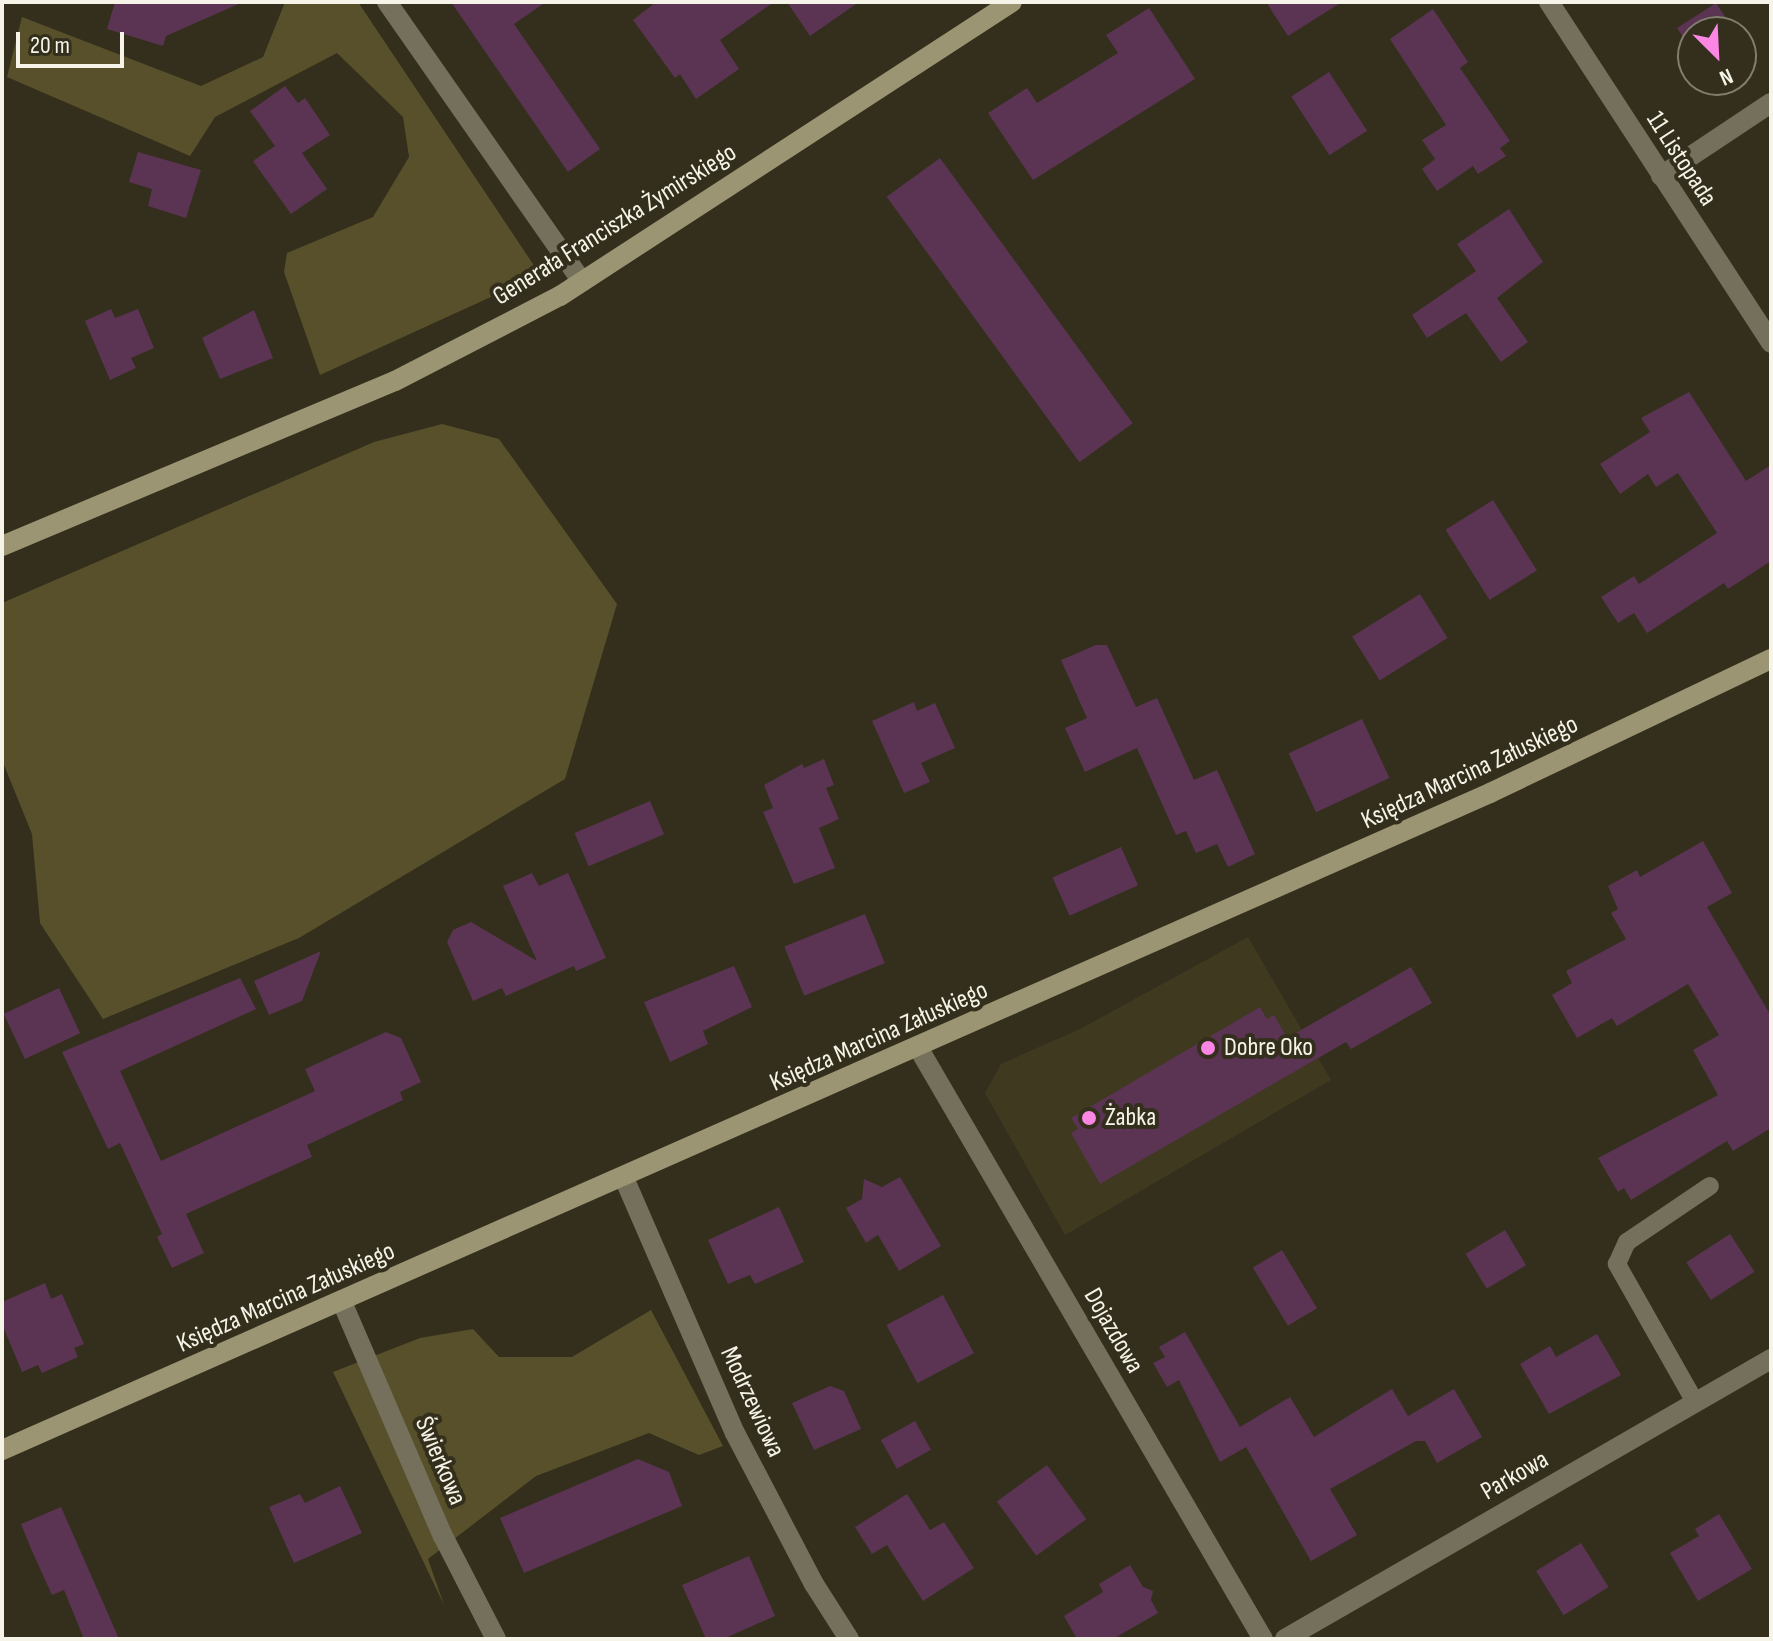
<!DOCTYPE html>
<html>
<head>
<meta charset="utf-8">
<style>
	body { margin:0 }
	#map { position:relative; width:1773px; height:1641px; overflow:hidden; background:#332f1c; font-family:"Sofia Sans Condensed",sans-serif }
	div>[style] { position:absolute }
	.built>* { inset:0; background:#3e391f }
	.green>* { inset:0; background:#58502a }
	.building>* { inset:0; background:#5a3452; transform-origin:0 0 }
	.lane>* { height:18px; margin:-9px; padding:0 9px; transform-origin:9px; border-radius:9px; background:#74705b }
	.street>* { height:20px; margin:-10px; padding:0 10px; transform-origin:10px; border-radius:10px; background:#74705b }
	.secondary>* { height:20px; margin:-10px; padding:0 10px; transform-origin:10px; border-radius:10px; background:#9b9573 }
	.dots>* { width:22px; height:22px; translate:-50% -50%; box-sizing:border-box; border:4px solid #332f1c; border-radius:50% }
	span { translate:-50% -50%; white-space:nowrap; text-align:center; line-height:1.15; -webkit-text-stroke:8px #332f1c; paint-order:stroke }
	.street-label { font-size:26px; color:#f6f4e8 }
	.poi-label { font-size:26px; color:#f6f4e8 }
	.left { translate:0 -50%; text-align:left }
	.frame { position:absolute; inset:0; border:4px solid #f6f4e8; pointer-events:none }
	.north { position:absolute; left:1677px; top:16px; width:80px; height:80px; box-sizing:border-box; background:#332f1c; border:2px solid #817e6e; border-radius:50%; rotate:156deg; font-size:22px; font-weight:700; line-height:32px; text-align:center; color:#f6f4e8 }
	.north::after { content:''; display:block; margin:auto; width:28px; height:36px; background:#fc86e4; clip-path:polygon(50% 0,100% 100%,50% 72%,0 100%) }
	.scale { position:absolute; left:16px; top:32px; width:108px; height:36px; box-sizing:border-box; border:4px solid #f6f4e8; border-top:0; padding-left:10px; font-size:24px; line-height:28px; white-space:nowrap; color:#f6f4e8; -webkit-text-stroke:6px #332f1c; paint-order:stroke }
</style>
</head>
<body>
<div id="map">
	<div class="built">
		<div style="clip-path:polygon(1248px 937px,1331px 1080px,1065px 1235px,985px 1093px,1001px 1064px,1080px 1029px)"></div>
	</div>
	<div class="green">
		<div style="clip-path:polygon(285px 2px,358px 2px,535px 267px,513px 287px,320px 375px,284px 272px,287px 253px,373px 217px,409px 157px,403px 117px,337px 53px,215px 117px,190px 156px,7px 77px,22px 17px,201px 86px,263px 57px)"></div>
		<div style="clip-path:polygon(442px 424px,499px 439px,617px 604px,565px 779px,299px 938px,103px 1019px,40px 923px,32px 834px,2px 760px,2px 603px,374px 442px)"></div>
		<div style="clip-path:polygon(651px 1310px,723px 1446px,699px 1455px,649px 1433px,536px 1476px,428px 1559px,444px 1605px,333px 1372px,420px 1338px,473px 1329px,499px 1357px,572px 1357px)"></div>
	</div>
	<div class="building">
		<div style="clip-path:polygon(115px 2px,243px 2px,166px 36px,163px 46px,107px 29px)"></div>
		<div style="clip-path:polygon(451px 2px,546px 2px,514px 24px,600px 149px,568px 172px)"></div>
		<div style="clip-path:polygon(656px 2px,774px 2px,720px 40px,739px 69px,696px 99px,680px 74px,675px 78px,633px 20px)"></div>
		<div style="clip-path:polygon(787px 2px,859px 2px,810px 36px)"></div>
		<div style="clip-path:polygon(1266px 2px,1342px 2px,1288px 36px)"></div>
		<div style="clip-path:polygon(1716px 3px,1735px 32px,1693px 32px,1693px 52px,1677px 28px)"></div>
		<div style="clip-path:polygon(1149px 8px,1195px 79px,1033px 180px,988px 113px,1027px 88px,1037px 103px,1118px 53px,1106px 35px)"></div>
		<div style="clip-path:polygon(1433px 9px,1468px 62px,1460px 68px,1510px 141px,1500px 148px,1506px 156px,1478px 174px,1473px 166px,1437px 191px,1422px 169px,1435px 159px,1422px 140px,1446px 125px,1390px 39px)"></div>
		<div style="left:1329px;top:72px;width:70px;height:45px;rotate:57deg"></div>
		<div style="clip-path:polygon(285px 86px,298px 103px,305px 98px,330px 135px,302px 153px,327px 189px,291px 214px,253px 161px,275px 146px,250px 111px)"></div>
		<div style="clip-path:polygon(138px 152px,201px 170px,186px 218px,148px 206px,152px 189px,129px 182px)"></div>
		<div style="left:940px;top:158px;width:328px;height:66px;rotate:54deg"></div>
		<div style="clip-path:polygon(1509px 209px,1543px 262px,1497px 298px,1528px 342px,1501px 362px,1466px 313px,1427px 338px,1412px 315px,1476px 271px,1457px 244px)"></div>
		<div style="clip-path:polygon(111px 309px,115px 318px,138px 309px,154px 348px,131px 358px,136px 368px,110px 380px,85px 321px)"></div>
		<div style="clip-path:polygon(254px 310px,273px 358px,220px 379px,202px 338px)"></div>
		<div style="clip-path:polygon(1689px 392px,1746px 481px,1771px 465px,1771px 561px,1728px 589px,1724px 583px,1647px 633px,1634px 613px,1618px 623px,1601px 597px,1634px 576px,1639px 584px,1717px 533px,1678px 473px,1656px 487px,1648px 474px,1620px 494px,1600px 464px,1650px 432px,1641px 418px)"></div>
		<div style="left:1493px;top:500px;width:83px;height:56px;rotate:58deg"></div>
		<div style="left:1420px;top:594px;width:52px;height:80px;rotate:58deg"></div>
		<div style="clip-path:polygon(1096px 645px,1107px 645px,1136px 707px,1157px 698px,1194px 780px,1217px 770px,1255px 854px,1228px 867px,1217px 844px,1196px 853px,1186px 831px,1176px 835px,1137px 748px,1085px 772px,1065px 728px,1087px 718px,1061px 660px)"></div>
		<div style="clip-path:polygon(914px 702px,917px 711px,935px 703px,955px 748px,921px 763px,930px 782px,904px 793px,872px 721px)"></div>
		<div style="left:1362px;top:719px;width:65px;height:81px;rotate:65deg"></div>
		<div style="clip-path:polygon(824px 759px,834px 785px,826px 788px,839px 819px,819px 828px,835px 868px,794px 884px,763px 812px,773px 808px,764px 785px,802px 764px,804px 768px)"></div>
		<div style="left:650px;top:801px;width:36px;height:82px;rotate:67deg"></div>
		<div style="clip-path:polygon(1703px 841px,1732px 893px,1707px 907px,1771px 1016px,1771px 1128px,1733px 1151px,1727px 1141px,1631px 1200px,1624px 1188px,1618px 1192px,1598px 1158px,1718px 1095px,1693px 1050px,1719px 1035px,1688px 984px,1617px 1026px,1612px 1018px,1577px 1038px,1552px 995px,1572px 983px,1566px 971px,1626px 939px,1611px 913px,1618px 909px,1608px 886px,1637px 870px,1640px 877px)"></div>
		<div style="left:1121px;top:847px;width:42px;height:75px;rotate:66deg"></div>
		<div style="clip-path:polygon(532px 873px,539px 886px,568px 873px,606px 958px,576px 971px,574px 966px,506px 996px,502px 988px,473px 1001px,447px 942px,453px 930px,471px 922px,537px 961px,503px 886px)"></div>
		<div style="left:865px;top:914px;width:53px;height:87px;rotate:68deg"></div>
		<div style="clip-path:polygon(321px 951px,302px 1001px,269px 1015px,254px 981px)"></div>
		<div style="clip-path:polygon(734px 966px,752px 1007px,703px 1031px,708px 1044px,670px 1062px,644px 1002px)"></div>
		<div style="clip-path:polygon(1411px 967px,1432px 1003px,1351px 1049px,1346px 1042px,1100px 1184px,1071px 1133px,1078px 1129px,1071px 1118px,1260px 1007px,1267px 1019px,1274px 1015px,1287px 1038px)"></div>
		<div style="clip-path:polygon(240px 978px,256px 1009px,120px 1071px,161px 1161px,315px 1091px,305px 1069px,386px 1032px,401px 1038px,421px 1082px,400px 1092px,403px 1100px,307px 1145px,312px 1157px,186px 1214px,204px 1253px,172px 1268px,157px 1237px,162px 1234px,120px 1143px,108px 1149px,62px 1052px)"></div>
		<div style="left:59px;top:988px;width:50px;height:61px;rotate:65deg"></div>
		<div style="clip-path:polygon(900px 1177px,941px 1246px,899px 1271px,878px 1235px,866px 1243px,846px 1208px,862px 1199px,864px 1179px,882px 1187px)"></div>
		<div style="clip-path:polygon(779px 1207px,804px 1262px,755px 1284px,750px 1275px,728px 1284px,708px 1240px)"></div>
		<div style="left:1505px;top:1230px;width:41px;height:46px;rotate:59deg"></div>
		<div style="left:1730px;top:1234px;width:45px;height:52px;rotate:57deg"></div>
		<div style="left:1282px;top:1250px;width:68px;height:34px;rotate:59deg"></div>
		<div style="clip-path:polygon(45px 1283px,51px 1299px,62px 1294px,84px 1344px,74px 1348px,78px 1357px,42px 1373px,38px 1365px,22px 1372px,2px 1324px,2px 1302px)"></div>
		<div style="left:943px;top:1295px;width:66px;height:64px;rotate:62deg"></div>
		<div style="clip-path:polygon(1185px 1332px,1240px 1427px,1290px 1397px,1314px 1437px,1392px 1389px,1408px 1416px,1454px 1389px,1482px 1437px,1437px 1463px,1425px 1441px,1416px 1441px,1330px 1489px,1357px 1535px,1311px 1561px,1246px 1447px,1220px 1462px,1179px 1380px,1167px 1387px,1153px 1363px,1165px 1357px,1159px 1347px)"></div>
		<div style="clip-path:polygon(1597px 1334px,1621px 1375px,1549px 1414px,1520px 1364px,1550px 1346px,1556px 1357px)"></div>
		<div style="clip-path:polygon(830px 1386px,844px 1391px,861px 1429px,814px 1450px,792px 1403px)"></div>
		<div style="left:915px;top:1421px;width:33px;height:39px;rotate:61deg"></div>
		<div style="clip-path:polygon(638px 1459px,669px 1472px,682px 1506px,524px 1573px,500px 1518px)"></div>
		<div style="left:1047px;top:1465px;width:67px;height:62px;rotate:54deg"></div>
		<div style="clip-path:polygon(340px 1486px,362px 1533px,294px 1563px,269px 1507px,300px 1494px,305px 1503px)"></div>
		<div style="clip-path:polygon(907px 1494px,930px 1530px,944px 1522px,974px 1568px,923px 1601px,887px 1545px,872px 1554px,855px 1527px)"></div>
		<div style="clip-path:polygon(61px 1507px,102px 1600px,119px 1639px,84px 1639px,64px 1590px,52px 1595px,32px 1551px,21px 1524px)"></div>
		<div style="clip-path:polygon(1719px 1514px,1752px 1569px,1698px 1601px,1670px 1553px,1699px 1536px,1695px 1529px)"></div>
		<div style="left:1581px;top:1543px;width:52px;height:53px;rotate:58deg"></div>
		<div style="clip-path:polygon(749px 1556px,775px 1616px,723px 1639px,706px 1639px,682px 1585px)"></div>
		<div style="clip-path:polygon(1130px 1565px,1143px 1587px,1153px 1591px,1151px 1600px,1158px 1613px,1113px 1639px,1077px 1639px,1064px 1616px,1103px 1592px,1099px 1584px)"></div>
	</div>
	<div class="lane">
		<div style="left:1695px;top:1402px;width:159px;rotate:-119.5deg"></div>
		<div style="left:1617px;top:1264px;width:24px;rotate:-66deg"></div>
		<div style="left:1627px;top:1242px;width:100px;rotate:-34deg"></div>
	</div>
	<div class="street">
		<div style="left:387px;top:2px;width:341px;rotate:55.1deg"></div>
		<div style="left:1549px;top:2px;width:407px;rotate:56.9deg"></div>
		<div style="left:1661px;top:176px;width:132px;rotate:-33.6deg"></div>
		<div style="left:919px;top:1049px;width:683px;rotate:59.76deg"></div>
		<div style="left:624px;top:1178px;width:278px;rotate:66.5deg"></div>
		<div style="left:735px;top:1433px;width:170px;rotate:62.4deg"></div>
		<div style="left:814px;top:1584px;width:65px;rotate:57.5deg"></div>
		<div style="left:342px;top:1302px;width:255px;rotate:66.7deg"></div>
		<div style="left:443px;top:1536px;width:116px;rotate:62.8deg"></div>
		<div style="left:1285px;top:1639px;width:561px;rotate:-29.95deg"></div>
	</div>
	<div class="secondary">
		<div style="left:2px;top:546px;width:426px;rotate:-22.8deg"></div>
		<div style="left:395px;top:381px;width:186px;rotate:-27.3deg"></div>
		<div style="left:560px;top:296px;width:539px;rotate:-33.04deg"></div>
		<div style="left:2px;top:1450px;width:1627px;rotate:-23.82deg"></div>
		<div style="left:1490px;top:793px;width:311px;rotate:-25.5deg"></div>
	</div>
	<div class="dots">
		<div style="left:1208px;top:1048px;background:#fc86e4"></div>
		<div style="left:1089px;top:1118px;background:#fc86e4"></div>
	</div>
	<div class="street-label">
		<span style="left:1681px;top:159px;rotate:57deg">11 Listopada</span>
		<span style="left:615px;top:225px;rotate:-32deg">Generała Franciszka Żymirskiego</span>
		<span style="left:1470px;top:773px;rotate:-25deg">Księdza Marcina Załuskiego</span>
		<span style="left:879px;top:1037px;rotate:-24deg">Księdza Marcina Załuskiego</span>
		<span style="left:286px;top:1298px;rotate:-24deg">Księdza Marcina Załuskiego</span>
		<span style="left:1113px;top:1331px;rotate:60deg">Dojazdowa</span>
		<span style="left:752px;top:1402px;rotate:65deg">Modrzewiowa</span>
		<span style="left:440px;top:1461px;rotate:67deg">Świerkowa</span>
		<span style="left:1515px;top:1476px;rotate:-30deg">Parkowa</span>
	</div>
	<div class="poi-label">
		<span class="left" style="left:1224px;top:1048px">Dobre Oko</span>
		<span class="left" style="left:1105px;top:1118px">Żabka</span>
	</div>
	<div class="frame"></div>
	<div class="north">N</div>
	<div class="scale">20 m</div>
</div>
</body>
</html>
